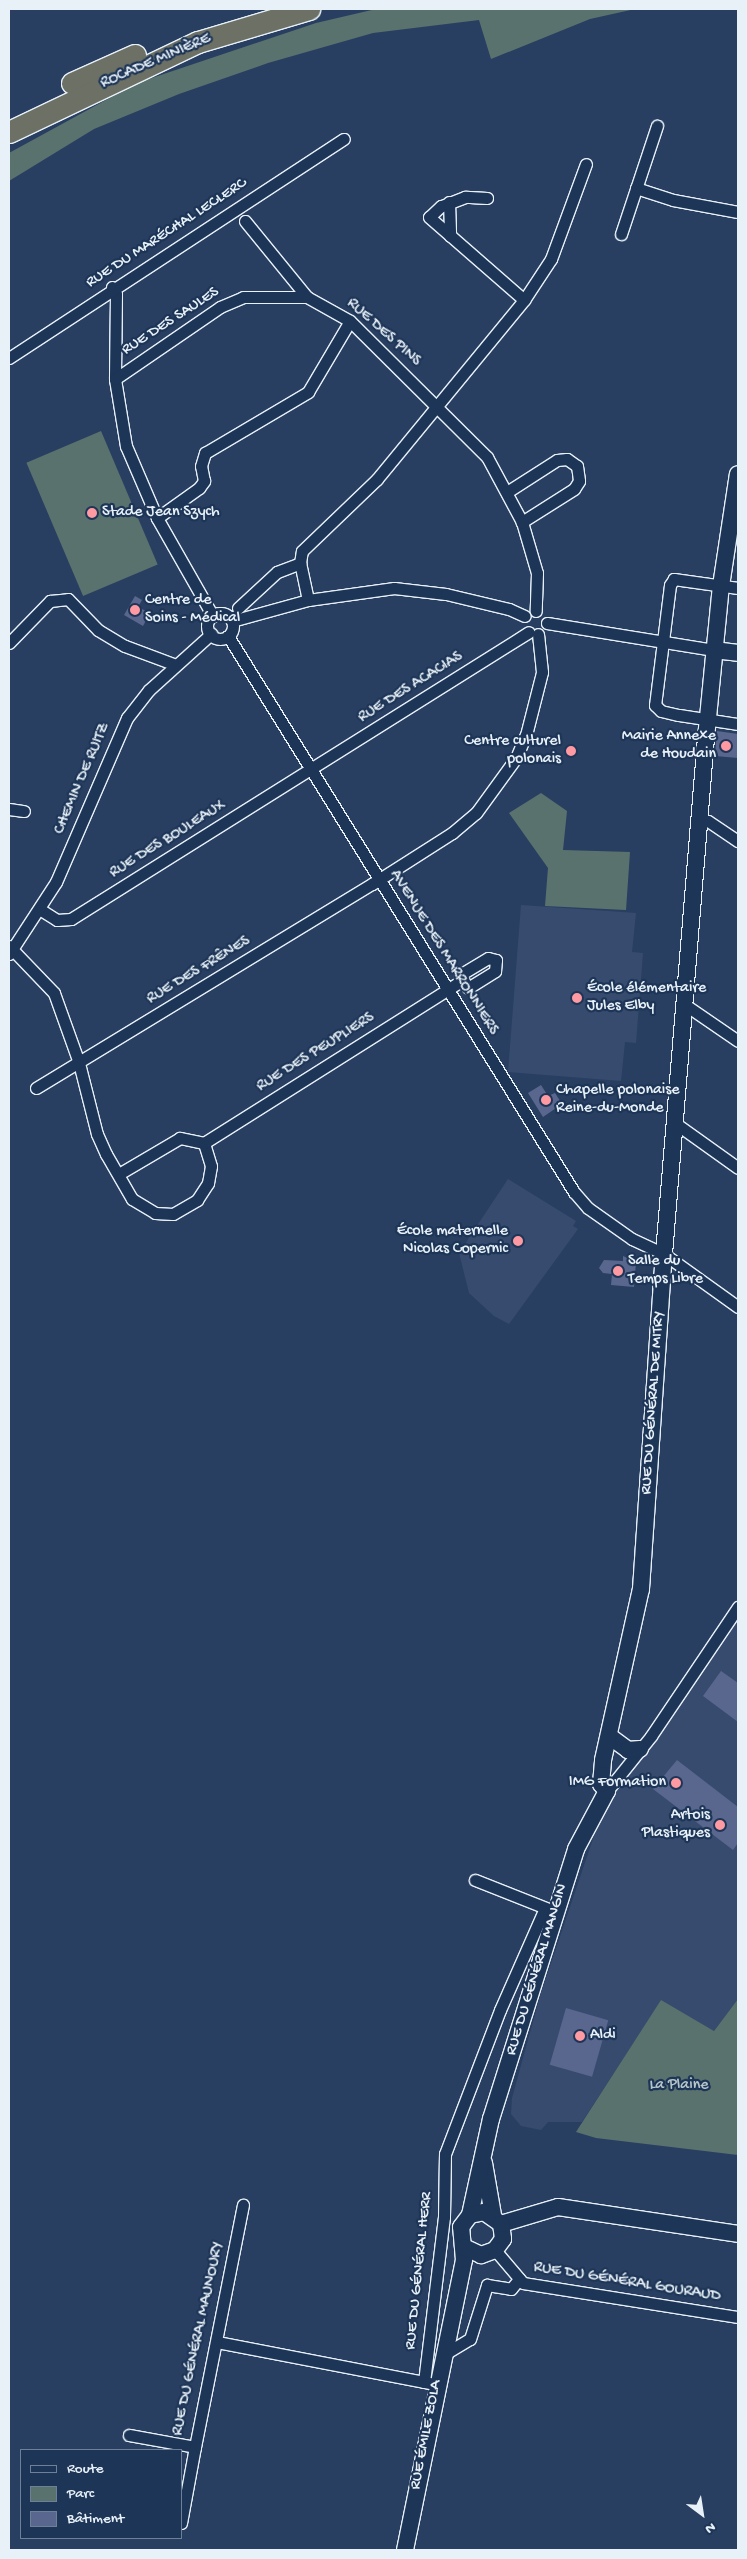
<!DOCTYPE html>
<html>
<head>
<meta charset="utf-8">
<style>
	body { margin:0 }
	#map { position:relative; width:747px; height:2559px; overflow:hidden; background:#293f62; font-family:"Gochi Hand",sans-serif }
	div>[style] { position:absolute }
	.built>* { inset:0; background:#374b6f }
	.green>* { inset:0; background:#5a726e; transform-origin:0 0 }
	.building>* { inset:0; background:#59678e; transform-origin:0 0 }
	.roads { filter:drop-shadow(1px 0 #e8f1f8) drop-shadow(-1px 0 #e8f1f8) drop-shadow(0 1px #e8f1f8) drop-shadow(0 -1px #e8f1f8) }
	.street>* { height:11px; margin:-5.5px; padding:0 5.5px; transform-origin:5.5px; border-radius:5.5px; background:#1d3557 }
	.street>.ring { margin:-5.5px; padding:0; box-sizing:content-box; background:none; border:11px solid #1d3557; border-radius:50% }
	.secondary>* { height:16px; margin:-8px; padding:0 8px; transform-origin:8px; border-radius:8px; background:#1d3557 }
	.highway>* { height:21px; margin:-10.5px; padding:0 10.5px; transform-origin:10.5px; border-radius:10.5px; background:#6c7065 }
	.dots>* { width:14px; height:14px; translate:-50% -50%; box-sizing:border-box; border:2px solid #1d3557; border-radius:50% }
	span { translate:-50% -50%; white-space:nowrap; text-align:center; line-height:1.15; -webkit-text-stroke:4.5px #1d3557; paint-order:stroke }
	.street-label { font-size:16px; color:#e8f1f8 }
	.poi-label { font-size:16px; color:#e8f1f8 }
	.left { translate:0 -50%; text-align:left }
	.right { translate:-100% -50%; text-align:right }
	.park-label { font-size:16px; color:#b6c5c8 }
	.frame { position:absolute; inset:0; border:10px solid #e8f1f8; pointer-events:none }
	.legend { position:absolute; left:20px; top:2449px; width:162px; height:90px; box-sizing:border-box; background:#1d3557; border:1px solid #6e8097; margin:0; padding:6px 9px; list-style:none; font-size:15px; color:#e8f1f8 }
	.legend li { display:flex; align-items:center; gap:10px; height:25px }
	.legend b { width:25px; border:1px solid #6e8097 }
	.north { position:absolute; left:677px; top:2489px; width:50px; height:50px; -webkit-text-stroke:4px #1d3557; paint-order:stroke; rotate:149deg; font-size:14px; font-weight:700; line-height:20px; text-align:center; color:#e8f1f8 }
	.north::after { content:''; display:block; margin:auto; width:18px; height:22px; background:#e8f1f8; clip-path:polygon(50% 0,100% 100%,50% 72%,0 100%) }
</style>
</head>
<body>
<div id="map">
	<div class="built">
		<div style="clip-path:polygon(521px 905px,636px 913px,632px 952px,643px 953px,636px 1043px,625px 1042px,621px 1081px,508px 1072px)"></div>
		<div style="clip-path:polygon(508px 1179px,576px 1221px,573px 1226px,578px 1229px,509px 1324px,494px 1316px,469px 1293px,459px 1253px)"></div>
		<div style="clip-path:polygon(738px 1607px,738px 1999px,714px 2031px,661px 2001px,582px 2122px,548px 2122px,541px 2130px,521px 2126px,511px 2114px,512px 2098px,541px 1993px,597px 1827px,619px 1775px)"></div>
	</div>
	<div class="green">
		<div style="clip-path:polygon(376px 9px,635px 9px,590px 19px,491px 59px,479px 20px,373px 33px,268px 63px,179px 94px,94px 129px,9px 181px,9px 153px,137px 83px,316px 23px)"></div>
		<div style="left:101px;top:431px;width:145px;height:81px;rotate:67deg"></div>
		<div style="clip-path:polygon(541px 793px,567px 811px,563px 850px,630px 852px,626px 910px,545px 906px,548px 868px,509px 813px)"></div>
		<div style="clip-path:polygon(738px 1999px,738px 2155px,596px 2138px,576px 2132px,661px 2000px,714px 2031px)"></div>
	</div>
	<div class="building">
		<div style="clip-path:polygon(135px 596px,142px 600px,138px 607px,150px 613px,143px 626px,124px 615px)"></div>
		<div style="clip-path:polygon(717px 731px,738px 734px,738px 758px,715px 756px)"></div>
		<div style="clip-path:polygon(541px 1085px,548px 1096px,555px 1093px,562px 1104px,543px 1117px,528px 1093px)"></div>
		<div style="clip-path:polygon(623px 1256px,636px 1262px,634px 1287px,611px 1285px,612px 1274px,603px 1273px,599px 1268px,604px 1260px,623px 1261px)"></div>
		<div style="clip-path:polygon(721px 1671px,738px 1683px,738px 1722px,703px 1696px)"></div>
		<div style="clip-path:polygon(677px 1760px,738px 1807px,738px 1843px,733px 1850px,653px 1789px)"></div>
		<div style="left:566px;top:2008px;width:44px;height:59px;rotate:16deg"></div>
	</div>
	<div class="roads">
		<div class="street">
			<div style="left:636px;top:188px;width:39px;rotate:18deg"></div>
			<div style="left:673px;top:200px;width:66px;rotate:10.5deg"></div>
			<div style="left:487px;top:198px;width:22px;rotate:-177deg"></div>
			<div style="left:465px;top:197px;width:26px;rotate:159deg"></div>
			<div style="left:441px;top:206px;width:16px;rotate:137deg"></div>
			<div style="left:429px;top:217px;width:126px;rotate:41.1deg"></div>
			<div style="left:449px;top:202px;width:34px;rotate:88deg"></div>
			<div style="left:245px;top:221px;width:98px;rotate:50.8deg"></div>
			<div style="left:307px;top:297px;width:49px;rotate:29.2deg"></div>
			<div style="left:350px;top:321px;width:193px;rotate:44.8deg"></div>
			<div style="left:487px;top:457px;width:74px;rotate:61.7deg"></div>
			<div style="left:522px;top:522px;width:53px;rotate:73.6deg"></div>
			<div style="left:537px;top:573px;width:38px;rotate:92deg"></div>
			<div style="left:621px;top:234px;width:114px;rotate:-71.6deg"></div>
			<div style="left:112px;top:287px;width:8px;rotate:60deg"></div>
			<div style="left:116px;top:294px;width:85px;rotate:90.7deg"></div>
			<div style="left:115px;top:379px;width:68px;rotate:80.7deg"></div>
			<div style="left:126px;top:446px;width:78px;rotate:66.7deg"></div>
			<div style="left:157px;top:518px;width:113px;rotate:60.3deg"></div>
			<div style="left:9px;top:358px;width:400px;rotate:-33.2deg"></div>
			<div style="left:115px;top:379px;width:127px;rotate:-34.4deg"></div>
			<div style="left:220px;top:307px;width:25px;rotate:-23deg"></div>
			<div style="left:243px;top:297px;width:64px"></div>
			<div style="left:507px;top:492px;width:59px;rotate:-32.6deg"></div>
			<div style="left:557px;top:460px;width:10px;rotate:-6deg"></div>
			<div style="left:567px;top:459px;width:12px;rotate:35deg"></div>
			<div style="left:577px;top:466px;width:15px;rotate:82deg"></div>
			<div style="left:579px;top:481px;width:9px;rotate:122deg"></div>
			<div style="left:574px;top:489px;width:62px;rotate:147.6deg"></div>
			<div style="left:157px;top:518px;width:52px;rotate:-35.5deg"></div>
			<div style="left:199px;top:488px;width:9px;rotate:-54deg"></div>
			<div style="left:204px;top:481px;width:15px;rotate:-101deg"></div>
			<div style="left:201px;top:466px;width:14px;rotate:-73deg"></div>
			<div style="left:205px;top:453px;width:120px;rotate:-30.6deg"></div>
			<div style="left:308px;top:392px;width:82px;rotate:-59.4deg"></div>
			<div style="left:738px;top:588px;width:65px;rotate:-172deg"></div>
			<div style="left:674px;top:579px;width:7px;rotate:124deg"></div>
			<div style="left:670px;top:585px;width:121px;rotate:97.1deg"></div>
			<div style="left:655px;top:705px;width:8px;rotate:45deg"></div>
			<div style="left:661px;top:711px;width:18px;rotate:13deg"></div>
			<div style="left:679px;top:715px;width:60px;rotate:8.7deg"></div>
			<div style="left:308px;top:600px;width:38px;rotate:-102deg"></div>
			<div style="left:300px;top:563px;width:12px;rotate:-81deg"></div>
			<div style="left:302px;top:551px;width:104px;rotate:-43.8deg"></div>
			<div style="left:377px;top:479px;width:232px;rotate:-50.6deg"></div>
			<div style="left:524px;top:300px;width:49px;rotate:-56.6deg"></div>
			<div style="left:551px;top:259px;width:101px;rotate:-69.8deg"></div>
			<div style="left:238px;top:608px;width:53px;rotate:-42.7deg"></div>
			<div style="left:277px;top:572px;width:25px;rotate:-21deg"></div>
			<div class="ring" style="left:207px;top:613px;width:15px;height:15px"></div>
			<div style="left:232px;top:621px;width:79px;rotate:-15.4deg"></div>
			<div style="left:308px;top:600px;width:87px;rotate:-7.9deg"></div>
			<div style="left:394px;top:588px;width:52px;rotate:6.6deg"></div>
			<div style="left:446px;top:594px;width:65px;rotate:13.4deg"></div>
			<div style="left:509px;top:609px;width:17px;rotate:24deg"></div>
			<div style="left:547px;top:623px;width:169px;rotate:9.2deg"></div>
			<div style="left:228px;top:636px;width:655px;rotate:58.11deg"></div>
			<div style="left:574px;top:1192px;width:21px;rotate:49deg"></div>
			<div style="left:588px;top:1208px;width:54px;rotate:35.2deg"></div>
			<div style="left:632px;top:1239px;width:35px;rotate:25deg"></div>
			<div style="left:664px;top:1254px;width:91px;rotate:35.6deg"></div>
			<div style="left:9px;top:643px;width:59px;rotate:-45.7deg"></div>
			<div style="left:50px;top:601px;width:18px;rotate:-6deg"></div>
			<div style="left:68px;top:599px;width:43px;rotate:45.9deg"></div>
			<div style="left:98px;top:630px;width:31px;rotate:31deg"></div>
			<div style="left:125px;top:646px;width:54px;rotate:20.4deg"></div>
			<div style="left:9px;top:809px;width:15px;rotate:8deg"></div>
			<div style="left:699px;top:819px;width:9px;rotate:13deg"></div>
			<div style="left:708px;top:821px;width:36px;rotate:34deg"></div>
			<div style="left:41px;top:910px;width:19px;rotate:32deg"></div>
			<div style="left:57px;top:920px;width:14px;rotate:-4deg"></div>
			<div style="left:71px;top:919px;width:540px;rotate:-32.07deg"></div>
			<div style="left:9px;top:946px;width:65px;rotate:46.2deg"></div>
			<div style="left:54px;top:993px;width:74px;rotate:70.3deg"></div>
			<div style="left:79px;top:1063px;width:73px;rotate:75.8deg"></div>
			<div style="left:97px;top:1134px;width:22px;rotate:66deg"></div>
			<div style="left:106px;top:1154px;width:52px;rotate:60deg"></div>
			<div style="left:132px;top:1199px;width:27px;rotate:31deg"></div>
			<div style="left:155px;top:1213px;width:18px;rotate:3deg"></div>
			<div style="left:173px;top:1214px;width:28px;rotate:-30deg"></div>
			<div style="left:197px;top:1200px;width:20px;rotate:-57deg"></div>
			<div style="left:208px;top:1183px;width:17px;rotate:-80deg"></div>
			<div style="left:211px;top:1166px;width:24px;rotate:-107deg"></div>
			<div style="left:204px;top:1143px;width:25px;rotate:-168deg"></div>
			<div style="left:180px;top:1138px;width:71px;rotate:149.5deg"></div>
			<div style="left:9px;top:954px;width:86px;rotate:-56.9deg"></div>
			<div style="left:56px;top:882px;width:179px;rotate:-66.6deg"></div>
			<div style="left:127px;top:718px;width:36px;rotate:-52deg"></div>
			<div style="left:149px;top:690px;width:84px;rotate:-42.1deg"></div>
			<div style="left:684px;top:1004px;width:65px;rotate:34.4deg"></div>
			<div style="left:36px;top:1088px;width:393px;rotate:-31.3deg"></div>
			<div style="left:372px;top:884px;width:95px;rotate:-32.5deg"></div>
			<div style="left:452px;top:833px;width:31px;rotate:-40deg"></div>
			<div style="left:476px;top:813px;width:68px;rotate:-54deg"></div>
			<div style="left:516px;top:758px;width:25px;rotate:-67deg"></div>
			<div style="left:526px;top:735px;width:65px;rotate:-75.7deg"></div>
			<div style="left:542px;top:672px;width:38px;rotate:-96deg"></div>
			<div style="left:675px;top:1123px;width:77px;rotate:35.5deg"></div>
			<div style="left:204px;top:1143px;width:306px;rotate:-32.2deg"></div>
			<div style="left:463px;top:980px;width:9px;rotate:58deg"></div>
			<div style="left:468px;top:988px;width:32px;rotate:-32deg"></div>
			<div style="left:495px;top:971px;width:11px;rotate:-85deg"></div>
			<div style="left:496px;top:960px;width:8px;rotate:-166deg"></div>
			<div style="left:488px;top:958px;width:33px;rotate:149deg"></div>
			<div style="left:460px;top:975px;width:6px;rotate:59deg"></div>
			<div style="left:607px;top:1791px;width:70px;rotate:-51.3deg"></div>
			<div style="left:651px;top:1736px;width:156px;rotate:-56deg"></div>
			<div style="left:475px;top:1880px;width:82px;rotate:21.5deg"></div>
			<div style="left:495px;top:2250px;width:43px;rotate:49.7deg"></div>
			<div style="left:523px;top:2283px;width:218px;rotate:9deg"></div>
			<div style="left:217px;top:2342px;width:217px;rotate:10.9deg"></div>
			<div style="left:443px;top:2355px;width:31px;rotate:-31deg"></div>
			<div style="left:470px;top:2339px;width:57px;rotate:-72.5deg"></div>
			<div style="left:487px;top:2285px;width:24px;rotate:9deg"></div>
			<div style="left:511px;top:2289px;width:13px;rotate:-51deg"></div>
			<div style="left:424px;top:2382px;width:166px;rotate:-83.1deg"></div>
			<div style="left:444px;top:2217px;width:63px;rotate:-89.1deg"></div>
			<div style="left:445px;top:2154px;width:154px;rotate:-69.1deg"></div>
			<div style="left:500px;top:2010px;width:111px;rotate:-66.2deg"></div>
			<div style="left:129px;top:2435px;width:67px;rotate:10.3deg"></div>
			<div style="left:195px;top:2447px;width:247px;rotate:-78.8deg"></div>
			<div style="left:181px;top:2523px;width:77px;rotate:-79.6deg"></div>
		</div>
		<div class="secondary">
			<div style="left:714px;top:650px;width:24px;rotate:7deg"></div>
			<div style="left:609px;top:1736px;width:24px;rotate:36deg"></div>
			<div style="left:628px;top:1750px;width:12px;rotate:-5deg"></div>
			<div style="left:484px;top:2163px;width:53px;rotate:80.2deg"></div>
			<div style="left:470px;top:2215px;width:98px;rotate:-77.7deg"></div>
			<div style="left:491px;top:2119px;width:283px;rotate:-72.5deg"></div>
			<div style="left:576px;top:1849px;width:66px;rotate:-61.9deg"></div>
			<div style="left:607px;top:1791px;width:9px;rotate:-131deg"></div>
			<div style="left:601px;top:1784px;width:24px;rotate:-85deg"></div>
			<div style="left:603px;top:1760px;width:175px;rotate:-77.5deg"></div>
			<div style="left:641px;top:1589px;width:336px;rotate:-86.1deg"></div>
			<div style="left:664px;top:1254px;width:518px;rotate:-85.35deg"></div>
			<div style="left:706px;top:738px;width:153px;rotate:-84.4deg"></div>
			<div style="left:721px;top:586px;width:113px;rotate:-81.4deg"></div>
			<div style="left:501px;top:2224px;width:59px;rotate:-16.6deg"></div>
			<div style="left:558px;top:2207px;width:182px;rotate:8.5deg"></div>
			<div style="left:405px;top:2550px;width:296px;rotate:-78.5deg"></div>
			<div style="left:464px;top:2260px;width:33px;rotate:-95deg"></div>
			<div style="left:461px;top:2227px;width:15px;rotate:-53deg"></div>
			<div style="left:470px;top:2215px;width:14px;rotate:-12deg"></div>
			<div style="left:484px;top:2212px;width:21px;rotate:35deg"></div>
			<div style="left:501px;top:2224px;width:15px;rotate:82deg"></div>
			<div style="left:503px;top:2239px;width:14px;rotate:126deg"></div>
			<div style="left:495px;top:2250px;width:15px;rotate:160deg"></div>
			<div style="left:481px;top:2255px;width:19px;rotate:-155deg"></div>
		</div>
		<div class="highway">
			<div style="left:72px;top:83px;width:69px;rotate:-24deg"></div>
			<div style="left:9px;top:132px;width:209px;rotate:-25.5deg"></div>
			<div style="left:198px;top:42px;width:116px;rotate:-16.6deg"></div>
		</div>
	</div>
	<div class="dots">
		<div style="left:92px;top:513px;background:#ff9aa2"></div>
		<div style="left:135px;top:610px;background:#ff9aa2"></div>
		<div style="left:726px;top:746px;background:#ff9aa2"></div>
		<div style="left:571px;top:751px;background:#ff9aa2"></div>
		<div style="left:577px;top:998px;background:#ff9aa2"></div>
		<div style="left:546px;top:1100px;background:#ff9aa2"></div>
		<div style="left:518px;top:1241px;background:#ff9aa2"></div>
		<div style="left:618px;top:1271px;background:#ff9aa2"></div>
		<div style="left:676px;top:1783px;background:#ff9aa2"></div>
		<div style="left:720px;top:1825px;background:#ff9aa2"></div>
		<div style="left:580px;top:2036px;background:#ff9aa2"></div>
	</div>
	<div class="street-label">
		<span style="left:156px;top:62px;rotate:-23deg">ROCADE MINIÈRE</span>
		<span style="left:167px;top:234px;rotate:-33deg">RUE DU MARÉCHAL LECLERC</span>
		<span style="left:171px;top:322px;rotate:-33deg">RUE DES SAULES</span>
		<span style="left:383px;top:333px;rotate:42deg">RUE DES PINS</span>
		<span style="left:411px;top:688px;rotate:-32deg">RUE DES ACACIAS</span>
		<span style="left:83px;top:779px;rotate:-67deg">CHEMIN DE RUITZ</span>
		<span style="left:168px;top:840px;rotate:-32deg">RUE DES BOULEAUX</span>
		<span style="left:443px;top:953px;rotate:58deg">AVENUE DES MARRONNIERS</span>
		<span style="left:199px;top:971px;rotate:-31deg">RUE DES FRÊNES</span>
		<span style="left:316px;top:1053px;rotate:-32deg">RUE DES PEUPLIERS</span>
		<span style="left:654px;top:1403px;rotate:-86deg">RUE DU GÉNÉRAL DE MITRY</span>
		<span style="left:538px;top:1970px;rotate:-73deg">RUE DU GÉNÉRAL MANGIN</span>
		<span style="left:420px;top:2271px;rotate:-84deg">RUE DU GÉNÉRAL HERR</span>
		<span style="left:627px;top:2283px;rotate:9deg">RUE DU GÉNÉRAL GOURAUD</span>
		<span style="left:199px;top:2339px;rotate:-78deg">RUE DU GÉNÉRAL MAUNOURY</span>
		<span style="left:427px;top:2435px;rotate:-79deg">RUE ÉMILE ZOLA</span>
	</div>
	<div class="poi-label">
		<span class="left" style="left:102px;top:513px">Stade Jean Szych</span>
		<span class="left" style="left:145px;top:610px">Centre de<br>Soins - Médical</span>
		<span class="right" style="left:716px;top:746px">Mairie Annexe<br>de Houdain</span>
		<span class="right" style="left:561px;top:751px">Centre culturel<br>polonais</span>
		<span class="left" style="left:587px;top:998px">École élémentaire<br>Jules Elby</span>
		<span class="left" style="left:556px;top:1100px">Chapelle polonaise<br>Reine-du-Monde</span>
		<span class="right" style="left:508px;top:1241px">École maternelle<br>Nicolas Copernic</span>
		<span class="left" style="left:628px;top:1271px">Salle du<br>Temps Libre</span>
		<span class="right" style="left:666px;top:1783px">IMG Formation</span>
		<span class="right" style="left:710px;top:1825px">Artois<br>Plastiques</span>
		<span class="left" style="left:590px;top:2036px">Aldi</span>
	</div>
	<div class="park-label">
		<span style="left:679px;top:2086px">La Plaine</span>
	</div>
	<div class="frame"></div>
	<ul class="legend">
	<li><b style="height:6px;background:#1d3557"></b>Route</li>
	<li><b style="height:14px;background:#5a726e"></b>Parc</li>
	<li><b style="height:14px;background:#59678e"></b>Bâtiment</li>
	</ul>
	<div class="north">N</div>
</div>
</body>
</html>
